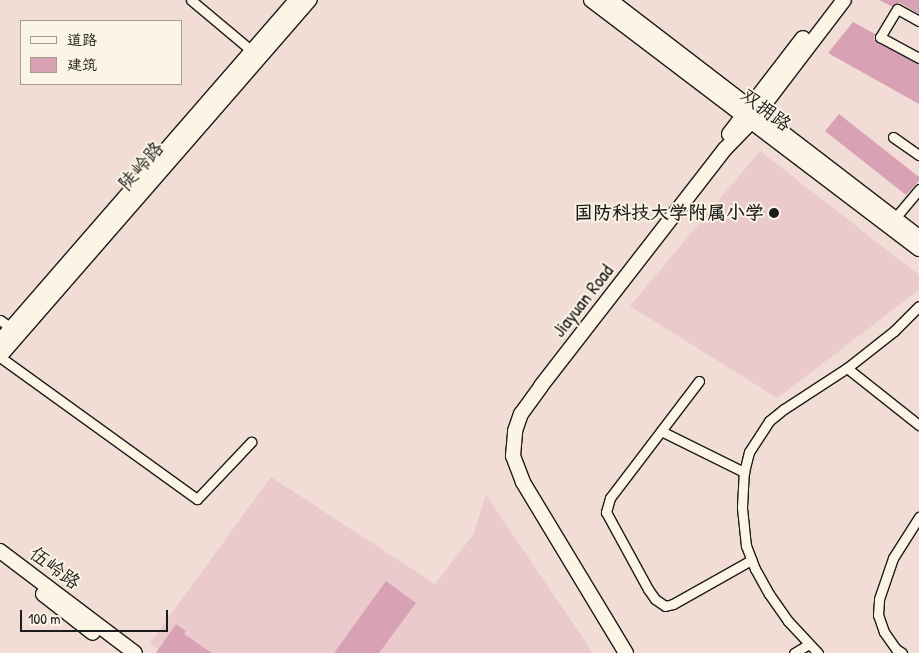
<!DOCTYPE html>
<html>
<head>
<meta charset="utf-8">
<style>
	body { margin:0 }
	#map { position:relative; width:919px; height:653px; overflow:hidden; background:#f1dcd6; font-family:"Patrick Hand","LXGW WenKai TC",sans-serif }
	div>[style] { position:absolute }
	.built>* { inset:0; background:#eacacc }
	.building>* { inset:0; background:#d8a1b4 }
	.roads { filter:drop-shadow(1px 0 #1c1c1c) drop-shadow(-1px 0 #1c1c1c) drop-shadow(0 1px #1c1c1c) drop-shadow(0 -1px #1c1c1c) }
	.street>* { height:9px; margin:-4.5px; padding:0 4.5px; transform-origin:4.5px; border-radius:4.5px; background:#fcf5e5 }
	.secondary>* { height:14px; margin:-7px; padding:0 7px; transform-origin:7px; border-radius:7px; background:#fcf5e5 }
	.dots>* { width:14px; height:14px; translate:-50% -50%; box-sizing:border-box; border:2px solid #fcf5e5; border-radius:50% }
	span { translate:-50% -50%; white-space:nowrap; text-align:center; line-height:1.15; -webkit-text-stroke:4px #fcf5e5; paint-order:stroke }
	.street-label { font-size:19px; color:#1c1c1c }
	.poi-label { font-size:19px; color:#1c1c1c; font-weight:700 }
	.right { translate:-100% -50%; text-align:right }
	.legend { position:absolute; left:20px; top:20px; width:162px; height:65px; box-sizing:border-box; background:#fcf5e5; border:1px solid #a29e95; margin:0; padding:6px 9px; list-style:none; font-size:15px; color:#1c1c1c }
	.legend li { display:flex; align-items:center; gap:10px; height:25px }
	.legend b { width:25px; border:1px solid #a29e95 }
	.scale { position:absolute; left:20px; top:610px; width:148px; height:22px; box-sizing:border-box; border:2px solid #1c1c1c; border-top:0; padding-left:6px; font-size:15px; line-height:18px; white-space:nowrap; color:#1c1c1c; -webkit-text-stroke:4px #fcf5e5; paint-order:stroke }
</style>
</head>
<body>
<div id="map">
	<div class="built">
		<div style="clip-path:polygon(760px 151px,919px 275px,919px 290px,777px 398px,630px 306px)"></div>
		<div style="clip-path:polygon(271px 477px,435px 584px,473px 535px,486px 495px,593px 653px,163px 653px,150px 643px)"></div>
	</div>
	<div class="building">
		<div style="clip-path:polygon(879px 0,919px 0,919px 14px,900px 3px,891px 6px)"></div>
		<div style="clip-path:polygon(853px 22px,875px 34px,874px 40px,877px 42px,919px 64px,919px 104px,828px 53px)"></div>
		<div style="clip-path:polygon(839px 114px,919px 177px,919px 181px,906px 195px,825px 131px)"></div>
		<div style="clip-path:polygon(386px 581px,416px 603px,379px 653px,334px 653px)"></div>
		<div style="clip-path:polygon(176px 624px,186px 631px,184px 634px,212px 653px,156px 653px)"></div>
	</div>
	<div class="roads">
		<div class="street">
			<div style="left:191px;top:0;width:80px;rotate:39.9deg"></div>
			<div style="left:919px;top:21px;width:25px;rotate:-151deg"></div>
			<div style="left:897px;top:9px;width:33px;rotate:121deg"></div>
			<div style="left:880px;top:37px;width:44px;rotate:28.3deg"></div>
			<div style="left:893px;top:137px;width:32px;rotate:35deg"></div>
			<div style="left:895px;top:218px;width:38px;rotate:-50deg"></div>
			<div style="left:0;top:320px;width:14px;rotate:36deg"></div>
			<div style="left:0;top:357px;width:243px;rotate:35.8deg"></div>
			<div style="left:197px;top:499px;width:79px;rotate:-46.5deg"></div>
			<div style="left:847px;top:368px;width:92px;rotate:38.4deg"></div>
			<div style="left:699px;top:381px;width:147px;rotate:127.3deg"></div>
			<div style="left:610px;top:498px;width:15px;rotate:106deg"></div>
			<div style="left:606px;top:512px;width:88px;rotate:61.4deg"></div>
			<div style="left:648px;top:589px;width:12px;rotate:55deg"></div>
			<div style="left:655px;top:599px;width:12px;rotate:35deg"></div>
			<div style="left:665px;top:606px;width:8px;rotate:-14deg"></div>
			<div style="left:673px;top:604px;width:90px;rotate:-29.4deg"></div>
			<div style="left:661px;top:431px;width:93px;rotate:26.3deg"></div>
			<div style="left:794px;top:653px;width:17px;rotate:-31deg"></div>
			<div style="left:818px;top:653px;width:44px;rotate:-133.2deg"></div>
			<div style="left:788px;top:621px;width:33px;rotate:-125deg"></div>
			<div style="left:769px;top:594px;width:29px;rotate:-119deg"></div>
			<div style="left:755px;top:569px;width:25px;rotate:-111deg"></div>
			<div style="left:746px;top:546px;width:39px;rotate:-96deg"></div>
			<div style="left:742px;top:507px;width:35px;rotate:-87deg"></div>
			<div style="left:744px;top:472px;width:21px;rotate:-76deg"></div>
			<div style="left:749px;top:452px;width:37px;rotate:-57deg"></div>
			<div style="left:769px;top:421px;width:19px;rotate:-39deg"></div>
			<div style="left:784px;top:409px;width:75px;rotate:-33.1deg"></div>
			<div style="left:847px;top:368px;width:60px;rotate:-38.2deg"></div>
			<div style="left:894px;top:331px;width:35px;rotate:-45deg"></div>
			<div style="left:902px;top:653px;width:7px;rotate:-146deg"></div>
			<div style="left:896px;top:649px;width:21px;rotate:-125deg"></div>
			<div style="left:884px;top:632px;width:18px;rotate:-109deg"></div>
			<div style="left:878px;top:615px;width:16px;rotate:-86deg"></div>
			<div style="left:879px;top:599px;width:43px;rotate:-71.1deg"></div>
			<div style="left:893px;top:558px;width:49px;rotate:-57.6deg"></div>
		</div>
		<div class="secondary">
			<div style="left:591px;top:0;width:412px;rotate:37.2deg"></div>
			<div style="left:610px;top:0;width:389px;rotate:37.5deg"></div>
			<div style="left:729px;top:134px;width:121px;rotate:-52.4deg"></div>
			<div style="left:0;top:341px;width:452px;rotate:-49deg"></div>
			<div style="left:0;top:356px;width:472px;rotate:-49deg"></div>
			<div style="left:0;top:551px;width:169px;rotate:37.1deg"></div>
			<div style="left:43px;top:594px;width:63px;rotate:38deg"></div>
			<div style="left:626px;top:653px;width:200px;rotate:-121.1deg"></div>
			<div style="left:523px;top:482px;width:28px;rotate:-111deg"></div>
			<div style="left:513px;top:456px;width:25px;rotate:-85deg"></div>
			<div style="left:515px;top:431px;width:18px;rotate:-71deg"></div>
			<div style="left:521px;top:414px;width:34px;rotate:-54deg"></div>
			<div style="left:541px;top:386px;width:300px;rotate:-52.2deg"></div>
			<div style="left:725px;top:149px;width:37px;rotate:-46deg"></div>
			<div style="left:751px;top:122px;width:153px;rotate:-52.7deg"></div>
		</div>
	</div>
	<div class="dots">
		<div style="left:774px;top:213px;background:#1c1c1c"></div>
	</div>
	<div class="street-label">
		<span style="left:766px;top:110px;rotate:37deg">双拥路</span>
		<span style="left:141px;top:166px;rotate:-49deg">陡岭路</span>
		<span style="left:583px;top:301px;rotate:-52deg">Jiayuan Road</span>
		<span style="left:55px;top:568px;rotate:37deg">伍岭路</span>
	</div>
	<div class="poi-label">
		<span class="right" style="left:764px;top:213px">国防科技大学附属小学</span>
	</div>
	<ul class="legend">
	<li><b style="height:6px;background:#fcf5e5"></b>道路</li>
	<li><b style="height:14px;background:#d8a1b4"></b>建筑</li>
	</ul>
	<div class="scale">100 m</div>
</div>
</body>
</html>
